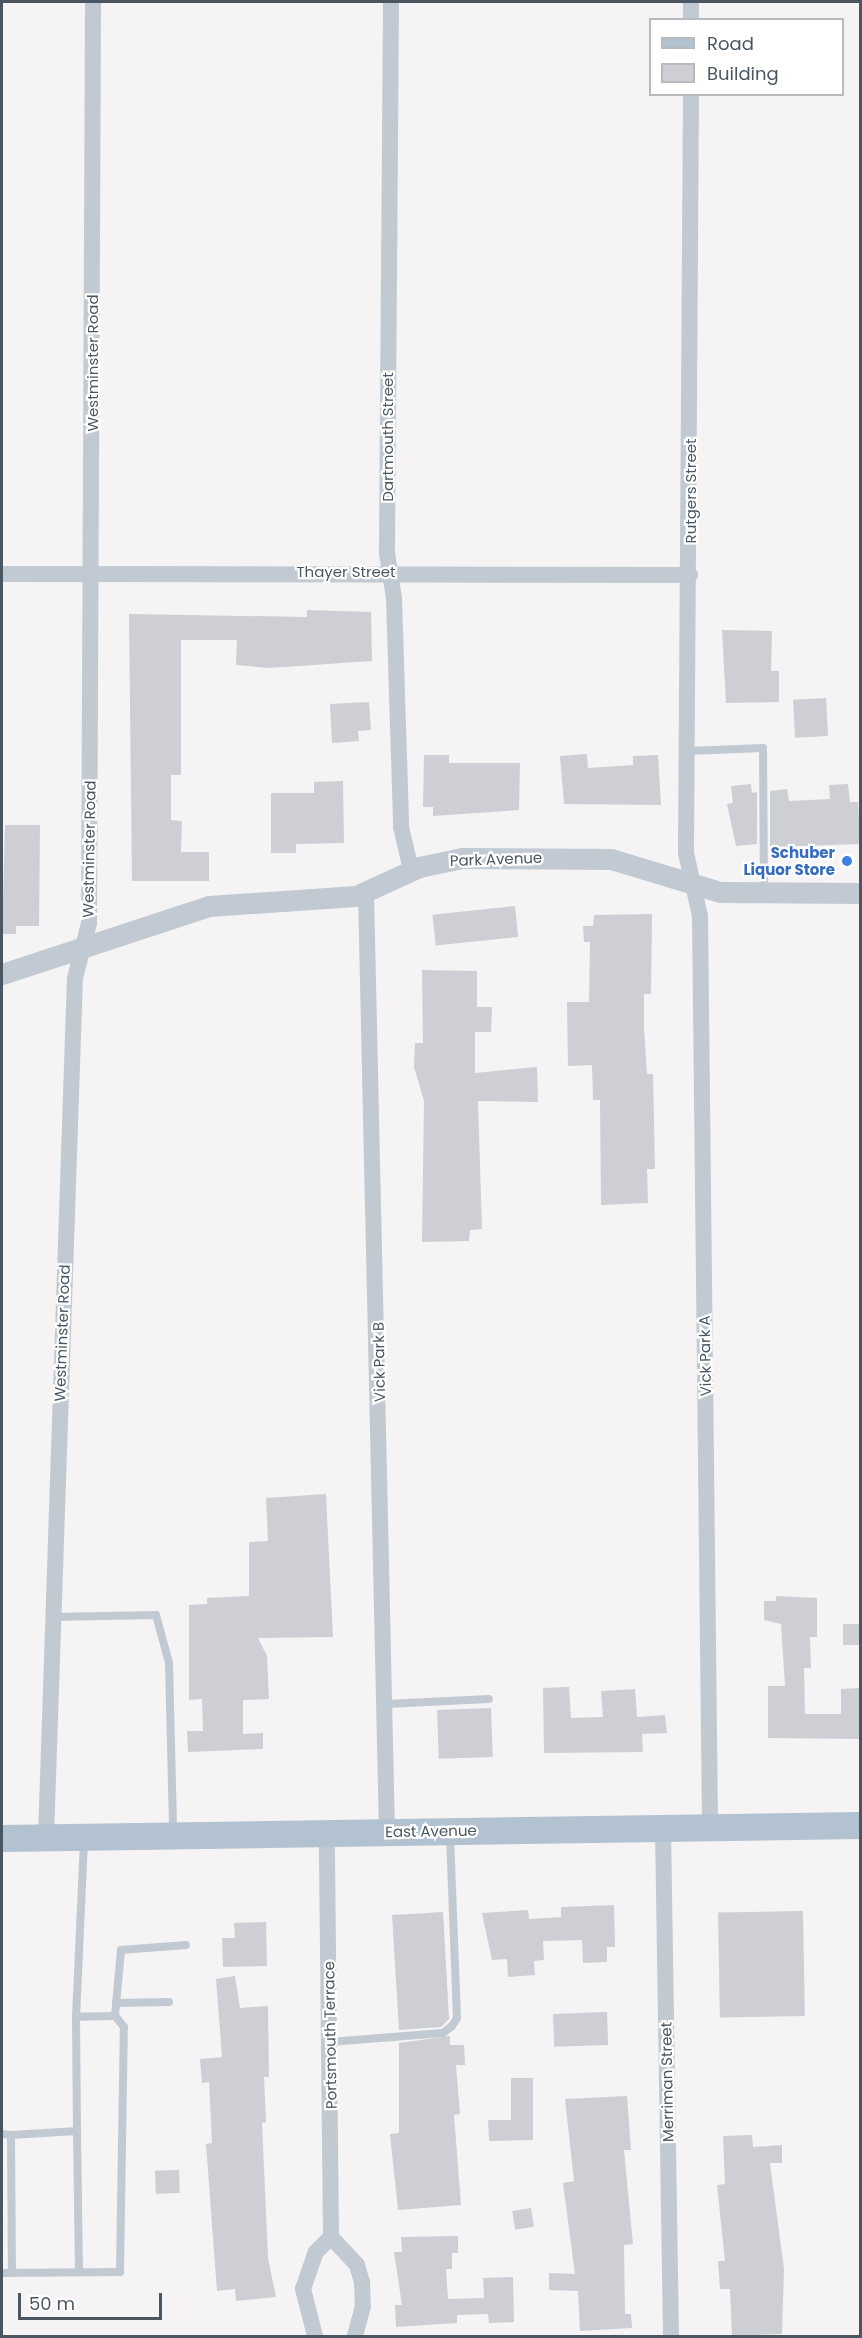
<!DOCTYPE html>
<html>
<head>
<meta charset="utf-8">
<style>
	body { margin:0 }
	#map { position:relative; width:862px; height:2338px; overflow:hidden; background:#f5f3f3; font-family:Poppins,sans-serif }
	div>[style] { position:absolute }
	.building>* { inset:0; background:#cdcfd5; transform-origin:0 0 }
	.service>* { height:8px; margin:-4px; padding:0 4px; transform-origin:4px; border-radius:4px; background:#c1cad2 }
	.minor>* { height:16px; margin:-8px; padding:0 8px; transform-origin:8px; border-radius:8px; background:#c1cad2 }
	.tertiary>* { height:21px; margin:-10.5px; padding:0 10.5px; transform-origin:10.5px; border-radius:10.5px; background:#c1cad2 }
	.primary>* { height:27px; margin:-13.5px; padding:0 13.5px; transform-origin:13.5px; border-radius:13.5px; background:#b3c2d1 }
	.dots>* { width:16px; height:16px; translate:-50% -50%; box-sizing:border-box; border:3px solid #fff; border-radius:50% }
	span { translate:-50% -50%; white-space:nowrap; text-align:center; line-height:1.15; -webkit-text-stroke:4.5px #fff; paint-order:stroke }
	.street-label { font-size:15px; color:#4a5661 }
	.shop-label { font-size:15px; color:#366cbe; font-weight:700 }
	.right { translate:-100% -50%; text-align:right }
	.frame { position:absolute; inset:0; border:3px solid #4a5661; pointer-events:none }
	.legend { position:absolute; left:649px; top:18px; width:195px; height:78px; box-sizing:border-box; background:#fff; border:2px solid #b7bbc0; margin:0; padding:8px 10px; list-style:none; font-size:18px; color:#4a5661 }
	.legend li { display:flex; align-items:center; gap:12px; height:30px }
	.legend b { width:30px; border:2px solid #b7bbc0 }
	.scale { position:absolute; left:18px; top:2293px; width:144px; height:27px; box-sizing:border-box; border:3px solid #4a5661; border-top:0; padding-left:8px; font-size:18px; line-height:21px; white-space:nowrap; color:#4a5661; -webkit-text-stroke:4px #fff; paint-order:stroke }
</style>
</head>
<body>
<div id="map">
	<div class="building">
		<div style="clip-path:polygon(307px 610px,371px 612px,372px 661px,269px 668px,236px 665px,237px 640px,181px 640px,181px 775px,171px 775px,171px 820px,182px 821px,181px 852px,209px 852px,209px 881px,132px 881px,129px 614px,307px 617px)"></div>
		<div style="clip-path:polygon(722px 630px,772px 631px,771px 671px,779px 671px,779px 702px,726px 703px)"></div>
		<div style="left:826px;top:698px;width:38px;height:33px;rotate:87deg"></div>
		<div style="clip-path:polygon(369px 702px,371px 730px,358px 731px,359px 741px,332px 743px,330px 704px)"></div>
		<div style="clip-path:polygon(587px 754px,588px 768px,633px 765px,633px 756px,658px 755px,661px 805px,564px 804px,560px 756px)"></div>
		<div style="clip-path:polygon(424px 755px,449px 755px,449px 763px,520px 763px,519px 810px,433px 816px,433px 807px,423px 807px)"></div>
		<div style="clip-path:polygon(343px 781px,344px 843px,296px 844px,296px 853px,271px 853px,271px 793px,314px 793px,314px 782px)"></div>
		<div style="clip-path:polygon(751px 784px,752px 793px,757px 792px,757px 844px,736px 846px,727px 804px,733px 803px,731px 786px)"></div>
		<div style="clip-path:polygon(848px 784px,850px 802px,858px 802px,861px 844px,770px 847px,770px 791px,787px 789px,789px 801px,830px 799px,829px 785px)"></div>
		<div style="clip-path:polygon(5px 825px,40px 825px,39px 926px,16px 926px,16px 934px,2px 934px)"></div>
		<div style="left:515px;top:906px;width:31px;height:83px;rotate:84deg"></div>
		<div style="clip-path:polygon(652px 914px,651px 994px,644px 994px,644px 1028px,647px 1074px,653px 1074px,655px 1169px,647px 1169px,648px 1203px,601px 1205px,600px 1100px,593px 1100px,592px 1065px,568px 1066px,567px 1002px,589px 1002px,590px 942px,584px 942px,583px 926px,593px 926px,594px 915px)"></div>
		<div style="clip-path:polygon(422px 970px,477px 971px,477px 1007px,492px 1007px,491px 1032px,475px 1032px,475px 1073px,537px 1067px,538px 1102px,478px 1101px,482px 1229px,470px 1230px,469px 1241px,422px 1242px,424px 1101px,414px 1067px,415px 1043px,423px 1043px)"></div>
		<div style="clip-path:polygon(326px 1494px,333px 1637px,258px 1638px,267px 1656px,269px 1699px,243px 1700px,243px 1734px,263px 1733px,263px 1749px,188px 1752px,187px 1731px,203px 1731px,202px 1699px,189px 1700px,189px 1605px,207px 1604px,207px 1598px,249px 1596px,249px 1542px,268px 1541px,266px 1498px)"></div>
		<div style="clip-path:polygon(776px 1596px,817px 1598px,817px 1637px,810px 1637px,811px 1668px,804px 1668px,805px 1714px,841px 1714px,841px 1689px,861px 1688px,861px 1739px,768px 1738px,768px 1686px,785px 1686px,781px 1624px,764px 1620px,764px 1601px,776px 1601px)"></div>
		<div style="left:861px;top:1624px;width:21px;height:18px;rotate:90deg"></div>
		<div style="clip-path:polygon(569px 1687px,571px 1718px,603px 1717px,601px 1691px,635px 1689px,637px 1717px,665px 1715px,667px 1733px,642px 1734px,643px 1752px,544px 1753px,543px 1688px)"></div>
		<div style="left:491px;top:1708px;width:49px;height:54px;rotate:88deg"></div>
		<div style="clip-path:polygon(614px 1905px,615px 1947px,607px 1947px,607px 1962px,583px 1963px,582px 1940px,543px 1941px,544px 1960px,534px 1961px,535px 1975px,508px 1977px,507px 1959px,492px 1960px,482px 1913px,528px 1910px,529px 1919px,561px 1917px,561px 1907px)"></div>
		<div style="left:803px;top:1911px;width:105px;height:85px;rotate:89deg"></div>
		<div style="clip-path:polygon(443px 1912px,449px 2019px,441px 2027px,399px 2030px,392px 1915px)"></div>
		<div style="clip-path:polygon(266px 1922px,267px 1966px,223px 1967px,222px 1938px,235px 1938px,234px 1923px)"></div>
		<div style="clip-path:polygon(235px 1976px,240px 2008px,268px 2006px,269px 2077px,264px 2077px,266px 2122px,262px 2123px,268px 2258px,276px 2297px,236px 2301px,235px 2289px,217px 2291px,206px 2144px,212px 2143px,209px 2082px,202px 2083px,200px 2059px,222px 2057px,216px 1979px)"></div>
		<div style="left:607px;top:2012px;width:33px;height:54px;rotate:88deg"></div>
		<div style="clip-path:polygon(450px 2036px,450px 2045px,464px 2045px,465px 2065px,456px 2065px,460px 2114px,454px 2115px,461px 2205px,398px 2210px,390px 2134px,399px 2133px,399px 2043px)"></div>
		<div style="clip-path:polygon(511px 2078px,533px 2078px,533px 2140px,489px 2141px,488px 2120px,511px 2120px)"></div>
		<div style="clip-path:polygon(627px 2096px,631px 2150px,624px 2150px,633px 2244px,624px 2245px,625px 2314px,631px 2314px,632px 2328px,580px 2331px,578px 2291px,549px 2290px,549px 2273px,575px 2274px,563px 2183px,574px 2181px,565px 2099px)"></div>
		<div style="clip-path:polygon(752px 2135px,753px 2147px,782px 2145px,782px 2163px,770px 2163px,784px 2269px,782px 2334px,732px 2336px,730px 2289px,720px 2289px,718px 2261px,725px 2261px,717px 2185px,725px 2184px,723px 2136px)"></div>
		<div style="left:179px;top:2170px;width:23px;height:24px;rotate:88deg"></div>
		<div style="left:531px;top:2208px;width:19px;height:19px;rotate:81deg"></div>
		<div style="clip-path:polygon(458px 2236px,458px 2253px,452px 2253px,452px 2269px,446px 2269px,448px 2299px,484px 2298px,483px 2278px,513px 2277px,514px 2322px,489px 2323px,488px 2314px,457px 2315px,457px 2323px,396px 2327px,395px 2305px,402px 2305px,394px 2252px,402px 2252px,401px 2237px)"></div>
	</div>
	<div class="service">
		<div style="left:688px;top:751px;width:75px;rotate:-2.3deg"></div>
		<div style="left:763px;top:748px;width:143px;rotate:89.6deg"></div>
		<div style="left:52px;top:1617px;width:104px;rotate:-1.1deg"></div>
		<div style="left:156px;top:1615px;width:50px;rotate:74.8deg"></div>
		<div style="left:169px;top:1663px;width:169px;rotate:88.6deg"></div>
		<div style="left:386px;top:1704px;width:103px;rotate:-2.8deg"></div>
		<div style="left:116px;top:2003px;width:53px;rotate:-1.1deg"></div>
		<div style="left:115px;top:2016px;width:66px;rotate:-84.8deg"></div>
		<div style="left:121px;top:1950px;width:65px;rotate:-4.4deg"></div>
		<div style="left:76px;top:2017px;width:176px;rotate:-87.4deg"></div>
		<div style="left:330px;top:2042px;width:113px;rotate:-4.6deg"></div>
		<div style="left:443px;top:2033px;width:11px;rotate:-38deg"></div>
		<div style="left:452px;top:2026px;width:9px;rotate:-58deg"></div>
		<div style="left:457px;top:2018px;width:183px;rotate:-92.2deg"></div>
		<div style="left:77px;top:2131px;width:141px;rotate:89.2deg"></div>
		<div style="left:2px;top:2134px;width:9px;rotate:6deg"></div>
		<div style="left:2px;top:2273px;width:118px;rotate:-0.5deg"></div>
		<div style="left:120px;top:2272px;width:245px;rotate:-89.1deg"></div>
		<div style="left:124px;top:2027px;width:14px;rotate:-129deg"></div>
		<div style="left:115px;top:2016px;width:39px;rotate:179deg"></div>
		<div style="left:76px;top:2017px;width:114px;rotate:89.5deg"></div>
		<div style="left:77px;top:2131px;width:66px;rotate:176.5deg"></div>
		<div style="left:11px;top:2135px;width:138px;rotate:89.6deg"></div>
	</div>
	<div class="minor">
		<div style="left:391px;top:2px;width:551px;rotate:90.42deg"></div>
		<div style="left:387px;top:553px;width:46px;rotate:81.2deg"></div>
		<div style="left:394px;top:598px;width:229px;rotate:88.2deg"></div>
		<div style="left:401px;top:827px;width:44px;rotate:76.9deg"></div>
		<div style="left:691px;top:20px;width:18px;rotate:-90deg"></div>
		<div style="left:691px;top:94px;width:759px;rotate:90.38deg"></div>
		<div style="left:686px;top:853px;width:65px;rotate:77.5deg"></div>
		<div style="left:700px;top:916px;width:911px;rotate:89.37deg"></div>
		<div style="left:2px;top:574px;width:688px;rotate:0.08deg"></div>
		<div style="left:366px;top:893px;width:939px;rotate:88.72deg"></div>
		<div style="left:663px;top:1828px;width:508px;rotate:89.1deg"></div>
		<div style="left:46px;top:1837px;width:859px;rotate:-88.07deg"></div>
		<div style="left:75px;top:978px;width:57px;rotate:-75.7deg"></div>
		<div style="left:89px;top:923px;width:921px;rotate:-89.75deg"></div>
		<div style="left:331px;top:2237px;width:38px;rotate:47deg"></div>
		<div style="left:357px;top:2265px;width:18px;rotate:74deg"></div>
		<div style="left:362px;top:2282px;width:24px;rotate:88deg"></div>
		<div style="left:363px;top:2306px;width:31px;rotate:105deg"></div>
		<div style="left:315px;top:2336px;width:49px;rotate:-104.3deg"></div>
		<div style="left:303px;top:2289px;width:39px;rotate:-71deg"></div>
		<div style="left:316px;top:2252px;width:21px;rotate:-45deg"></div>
		<div style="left:331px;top:2237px;width:404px;rotate:-90.6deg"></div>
	</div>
	<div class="tertiary">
		<div style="left:2px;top:974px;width:218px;rotate:-18.2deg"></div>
		<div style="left:209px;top:906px;width:147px;rotate:-3.9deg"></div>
		<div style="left:356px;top:896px;width:69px;rotate:-24.7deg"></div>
		<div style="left:419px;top:867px;width:44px;rotate:-11.8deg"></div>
		<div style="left:462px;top:858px;width:149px;rotate:0.4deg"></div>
		<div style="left:611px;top:859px;width:114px;rotate:16.8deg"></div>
		<div style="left:720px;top:892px;width:140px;rotate:0.4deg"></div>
	</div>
	<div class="primary">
		<div style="left:2px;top:1838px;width:858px;rotate:-0.87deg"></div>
	</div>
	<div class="dots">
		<div style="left:847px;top:861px;background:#3f7fe0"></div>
	</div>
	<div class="street-label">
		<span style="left:93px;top:363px;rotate:-90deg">Westminster Road</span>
		<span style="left:388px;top:437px;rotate:-90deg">Dartmouth Street</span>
		<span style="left:691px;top:491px;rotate:-90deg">Rutgers Street</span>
		<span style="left:346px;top:572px">Thayer Street</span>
		<span style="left:89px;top:849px;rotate:-89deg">Westminster Road</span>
		<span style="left:496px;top:859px;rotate:-2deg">Park Avenue</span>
		<span style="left:62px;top:1333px;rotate:-88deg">Westminster Road</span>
		<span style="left:705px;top:1356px;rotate:-91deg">Vick Park A</span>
		<span style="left:379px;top:1362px;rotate:-91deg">Vick Park B</span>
		<span style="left:431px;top:1831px;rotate:-1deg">East Avenue</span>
		<span style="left:330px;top:2035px;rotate:-91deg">Portsmouth Terrace</span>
		<span style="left:667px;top:2082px;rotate:-91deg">Merriman Street</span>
	</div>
	<div class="shop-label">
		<span class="right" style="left:835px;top:861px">Schuber<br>Liquor Store</span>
	</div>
	<div class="frame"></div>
	<ul class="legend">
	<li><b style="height:8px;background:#b3c2d1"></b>Road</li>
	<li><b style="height:16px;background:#cdcfd5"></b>Building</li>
	</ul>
	<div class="scale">50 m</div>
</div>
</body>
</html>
